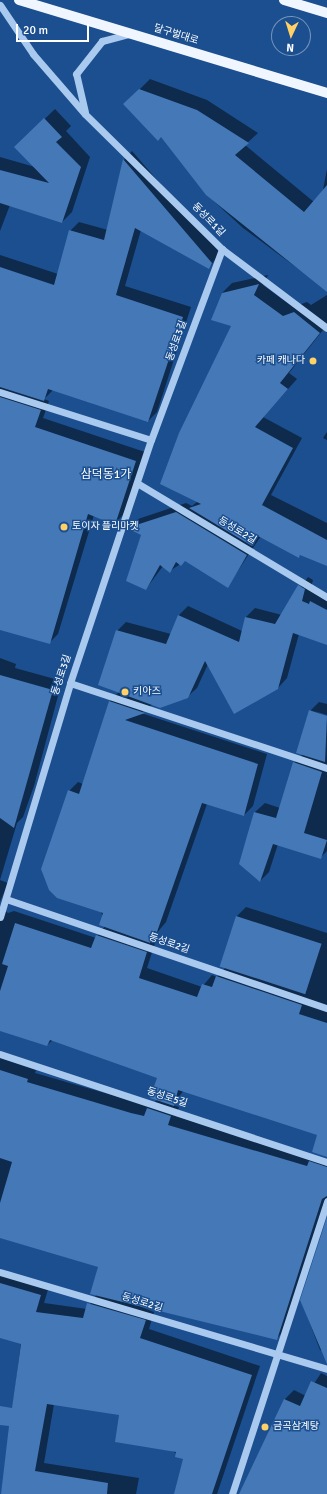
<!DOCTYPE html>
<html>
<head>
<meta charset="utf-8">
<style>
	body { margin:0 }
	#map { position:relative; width:327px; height:1494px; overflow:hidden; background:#1b4f8f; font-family:Signika,"Noto Sans KR",sans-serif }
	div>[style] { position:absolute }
	.shadow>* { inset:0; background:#0007 }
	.building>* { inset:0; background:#4478b7; transform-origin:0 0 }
	.minor>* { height:7px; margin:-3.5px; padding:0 3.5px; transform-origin:3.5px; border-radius:3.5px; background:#a9c9ee }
	.major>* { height:10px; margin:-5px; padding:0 5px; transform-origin:5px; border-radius:5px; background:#f0f6ff }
	.dots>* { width:11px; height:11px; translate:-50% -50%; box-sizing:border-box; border:2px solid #1b4f8f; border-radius:50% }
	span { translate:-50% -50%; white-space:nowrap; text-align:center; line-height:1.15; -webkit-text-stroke:3px #1b4f8f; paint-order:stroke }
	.street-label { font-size:10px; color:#fff }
	.poi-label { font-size:10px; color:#fff }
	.right { translate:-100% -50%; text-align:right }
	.left { translate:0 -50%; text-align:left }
	.quarter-label { font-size:12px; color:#fff }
	.north { position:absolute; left:271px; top:16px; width:40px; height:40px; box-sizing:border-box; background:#1b4f8f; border:1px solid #7695bc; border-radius:50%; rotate:184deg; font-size:11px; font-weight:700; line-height:16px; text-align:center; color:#fff }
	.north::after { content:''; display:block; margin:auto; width:14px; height:18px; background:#ffd166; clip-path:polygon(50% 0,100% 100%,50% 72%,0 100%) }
	.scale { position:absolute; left:16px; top:24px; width:73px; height:18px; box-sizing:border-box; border:2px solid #fff; border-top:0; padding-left:5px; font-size:12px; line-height:14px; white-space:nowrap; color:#fff; -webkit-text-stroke:3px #1b4f8f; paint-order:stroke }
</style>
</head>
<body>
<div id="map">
	<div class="shadow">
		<div style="clip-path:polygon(150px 79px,207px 100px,258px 133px,245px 145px,314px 202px,323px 190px,327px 169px,327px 290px,243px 228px,206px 194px,161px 136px,125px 104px)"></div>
		<div style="clip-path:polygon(55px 109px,71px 126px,66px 131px,90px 157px,72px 212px,62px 222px,10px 205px,0 231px,0 157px,35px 167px,26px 137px)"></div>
		<div style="clip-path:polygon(132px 151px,220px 253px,209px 268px,141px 230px,125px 286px,191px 307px,157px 412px,148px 421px,53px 390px,44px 399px,49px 401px,43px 418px,145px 452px,124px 514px,115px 523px,94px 515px,58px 634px,49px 643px,0 629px,0 255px,58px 274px,70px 231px,79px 222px,108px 230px,124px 160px)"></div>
		<div style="clip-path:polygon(268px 275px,263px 285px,293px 307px,307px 302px,311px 305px,327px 295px,327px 325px,289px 373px,297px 379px,263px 417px,302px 438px,271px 495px,327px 523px,327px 565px,301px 554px,299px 557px,261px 536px,227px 587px,186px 560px,170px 571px,163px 566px,146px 589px,142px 535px,129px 528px,138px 519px,186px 503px,192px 506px,197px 502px,232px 326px,222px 293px,232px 283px)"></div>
		<div style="clip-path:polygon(327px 432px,327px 440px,323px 438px)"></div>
		<div style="clip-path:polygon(308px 577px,313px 580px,310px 591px,327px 596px,327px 644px,299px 634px,287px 678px,278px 688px,208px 664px,197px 688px,187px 697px,153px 704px,141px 713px,267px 754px,253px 806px,244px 815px,207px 804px,166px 922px,150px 941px,155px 943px,147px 968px,202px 987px,212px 975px,217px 977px,226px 967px,237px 916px,246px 907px,327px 933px,327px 1143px,318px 1134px,184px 1090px,173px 1105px,179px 1107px,176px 1116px,327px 1165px,327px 1201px,285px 1330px,276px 1339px,126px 1301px,154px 1312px,149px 1329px,260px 1366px,217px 1494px,176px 1494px,184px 1459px,120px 1414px,54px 1404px,44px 1463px,139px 1478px,136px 1494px,2px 1494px,22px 1334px,0 1331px,0 1272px,49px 1286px,44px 1303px,87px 1309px,97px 1294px,99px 1266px,0 1237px,0 1058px,36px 1070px,35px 1073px,150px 1106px,157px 1100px,159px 1077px,53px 1040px,47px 1045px,0 1030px,0 907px,8px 913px,14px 911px,96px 938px,105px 926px,69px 791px,78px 782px,83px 784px,109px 702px,119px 692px,117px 631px,126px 622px,171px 634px,179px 615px,188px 606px,242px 631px,246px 617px,255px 608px,282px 615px)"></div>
		<div style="clip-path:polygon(0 658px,16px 664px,15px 668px,62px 681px,34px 786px,23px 817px,17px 823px,0 880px)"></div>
		<div style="clip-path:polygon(319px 702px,327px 704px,327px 715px,314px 711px,327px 717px,327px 851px,320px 858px,278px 844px,269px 872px,260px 881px,255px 812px,265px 803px,280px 808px,294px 763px,303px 754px,310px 711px)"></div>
		<div style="clip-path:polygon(0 880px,8px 883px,0 902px)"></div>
		<div style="clip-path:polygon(327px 1220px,327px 1352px,320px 1350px,301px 1300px)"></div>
		<div style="clip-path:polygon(321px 1373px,327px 1376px,327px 1494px,253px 1494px,242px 1490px,285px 1399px,294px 1390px,306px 1396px)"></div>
	</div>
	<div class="building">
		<div style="clip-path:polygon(139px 89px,197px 110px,249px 143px,235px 155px,304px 212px,327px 185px,327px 292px,206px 195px,161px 137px,158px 141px,123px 104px)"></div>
		<div style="clip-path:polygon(44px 118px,62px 137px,56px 142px,81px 167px,62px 223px,0 203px,0 170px,49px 183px,14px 147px)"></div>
		<div style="clip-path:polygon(123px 159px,212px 263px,209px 269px,135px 228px,116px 295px,183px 317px,148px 422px,48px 389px,44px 401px,0 387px,0 267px,54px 285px,69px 230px,104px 240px)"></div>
		<div style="clip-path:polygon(259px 284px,254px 295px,283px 316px,294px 312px,320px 333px,280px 383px,288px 389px,255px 427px,293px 448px,262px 505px,327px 540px,327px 566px,300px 555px,299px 558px,258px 536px,252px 546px,189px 508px,201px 504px,160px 484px,179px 433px,231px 326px,211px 320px,222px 293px)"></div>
		<div style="clip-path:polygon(0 397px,41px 410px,35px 427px,136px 461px,115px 525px,88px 514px,50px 644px,0 630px)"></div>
		<div style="clip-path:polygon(176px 512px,247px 555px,228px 588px,185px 561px,181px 566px,176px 562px,170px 573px,160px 565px,146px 590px,126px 581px,141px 535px,127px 528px)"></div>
		<div style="clip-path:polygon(298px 585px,305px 589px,302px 601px,309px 604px,310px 601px,327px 610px,327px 645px,293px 633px,278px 689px,234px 714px,205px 661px,188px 698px,160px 708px,98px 685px,116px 630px,166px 644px,178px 615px,239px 642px,245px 617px,275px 624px)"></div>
		<div style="clip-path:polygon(0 675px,53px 690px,14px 828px,0 818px)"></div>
		<div style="clip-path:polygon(109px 701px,145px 713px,125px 720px,258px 764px,244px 816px,202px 803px,157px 932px,154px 931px,150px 943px,99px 925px,103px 913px,57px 898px,49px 890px,41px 869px,68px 790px,79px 794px)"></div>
		<div style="clip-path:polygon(309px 710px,327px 716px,325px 762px,296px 753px)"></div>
		<div style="clip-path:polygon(293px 762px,322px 772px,304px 833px,327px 840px,321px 859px,273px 844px,260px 882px,239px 864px,247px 836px,254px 812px,276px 818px)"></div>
		<div style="left:236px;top:916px;width:90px;height:53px;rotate:18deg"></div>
		<div style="clip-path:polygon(15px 923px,91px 948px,96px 935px,147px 952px,139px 978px,197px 997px,202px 984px,212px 987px,216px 976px,302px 1005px,299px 1014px,327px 1023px,327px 1157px,312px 1152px,317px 1135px,178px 1090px,174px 1106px,150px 1098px,157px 1078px,50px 1040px,47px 1046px,0 1031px,0 991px,8px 966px,2px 964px)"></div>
		<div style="clip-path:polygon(0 1070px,28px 1079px,27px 1082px,131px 1113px,144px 1116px,147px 1108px,171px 1116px,168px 1125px,307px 1166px,309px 1161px,327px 1167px,327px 1196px,322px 1199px,277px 1340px,90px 1294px,98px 1267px,0 1238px,0 1203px,12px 1162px,0 1158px)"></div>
		<div style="clip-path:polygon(327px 1217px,327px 1364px,300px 1300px)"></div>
		<div style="clip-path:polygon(0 1283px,41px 1295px,36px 1312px,83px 1318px,87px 1303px,146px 1320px,140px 1338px,252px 1375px,212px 1494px,174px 1494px,183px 1459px,175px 1457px,176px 1452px,115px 1442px,119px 1415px,47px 1404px,35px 1471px,108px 1483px,107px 1494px,1px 1494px,9px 1426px,0 1425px,0 1406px,12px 1408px,21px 1344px,0 1338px)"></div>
		<div style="clip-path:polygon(311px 1381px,327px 1388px,327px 1494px,239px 1494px,284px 1399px,300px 1406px)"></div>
	</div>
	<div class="minor">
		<div style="left:0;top:5px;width:59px;rotate:56deg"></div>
		<div style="left:33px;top:54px;width:79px;rotate:49.1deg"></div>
		<div style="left:85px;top:114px;width:192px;rotate:44.6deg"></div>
		<div style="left:222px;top:249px;width:131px;rotate:37deg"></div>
		<div style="left:85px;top:112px;width:39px;rotate:-103deg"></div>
		<div style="left:76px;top:74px;width:42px;rotate:-51.8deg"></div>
		<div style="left:102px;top:41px;width:27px;rotate:-15deg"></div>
		<div style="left:0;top:392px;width:158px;rotate:17.6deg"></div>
		<div style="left:137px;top:483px;width:222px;rotate:31deg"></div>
		<div style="left:70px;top:683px;width:271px;rotate:18.3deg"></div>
		<div style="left:6px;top:899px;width:339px;rotate:18.8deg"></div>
		<div style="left:0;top:917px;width:244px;rotate:-73.3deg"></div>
		<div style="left:70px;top:683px;width:256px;rotate:-71.6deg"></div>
		<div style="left:151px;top:440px;width:204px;rotate:-69.6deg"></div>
		<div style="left:0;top:1054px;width:344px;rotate:18.3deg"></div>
		<div style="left:0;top:1272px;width:341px;rotate:16.5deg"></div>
		<div style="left:232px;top:1494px;width:308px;rotate:-72deg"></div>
	</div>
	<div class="major">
		<div style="left:19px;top:0;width:322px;rotate:16.8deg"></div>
		<div style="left:284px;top:0;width:45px;rotate:16.8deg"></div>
	</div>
	<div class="dots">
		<div style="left:313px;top:361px;background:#ffd166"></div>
		<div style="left:64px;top:527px;background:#ffd166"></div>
		<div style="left:125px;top:692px;background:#ffd166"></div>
		<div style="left:265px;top:1427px;background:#ffd166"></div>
	</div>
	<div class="street-label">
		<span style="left:176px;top:35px;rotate:17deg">달구벌대로</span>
		<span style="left:208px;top:220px;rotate:46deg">동성로1길</span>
		<span style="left:177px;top:341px;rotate:-70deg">동성로3길</span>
		<span style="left:237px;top:531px;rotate:31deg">동성로2길</span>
		<span style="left:62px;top:675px;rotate:-72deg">동성로3길</span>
		<span style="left:169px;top:944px;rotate:19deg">동성로2길</span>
		<span style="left:167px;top:1098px;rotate:18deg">동성로5길</span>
		<span style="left:142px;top:1303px;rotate:17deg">동성로2길</span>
	</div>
	<div class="poi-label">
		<span class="right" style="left:305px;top:361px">카페 캐나다</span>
		<span class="left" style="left:72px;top:527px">토이자 플리마켓</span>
		<span class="left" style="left:133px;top:692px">키아즈</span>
		<span class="left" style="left:273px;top:1427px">금곡삼계탕</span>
	</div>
	<div class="quarter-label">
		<span style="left:106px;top:475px">삼덕동1가</span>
	</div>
	<div class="north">N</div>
	<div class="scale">20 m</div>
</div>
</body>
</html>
